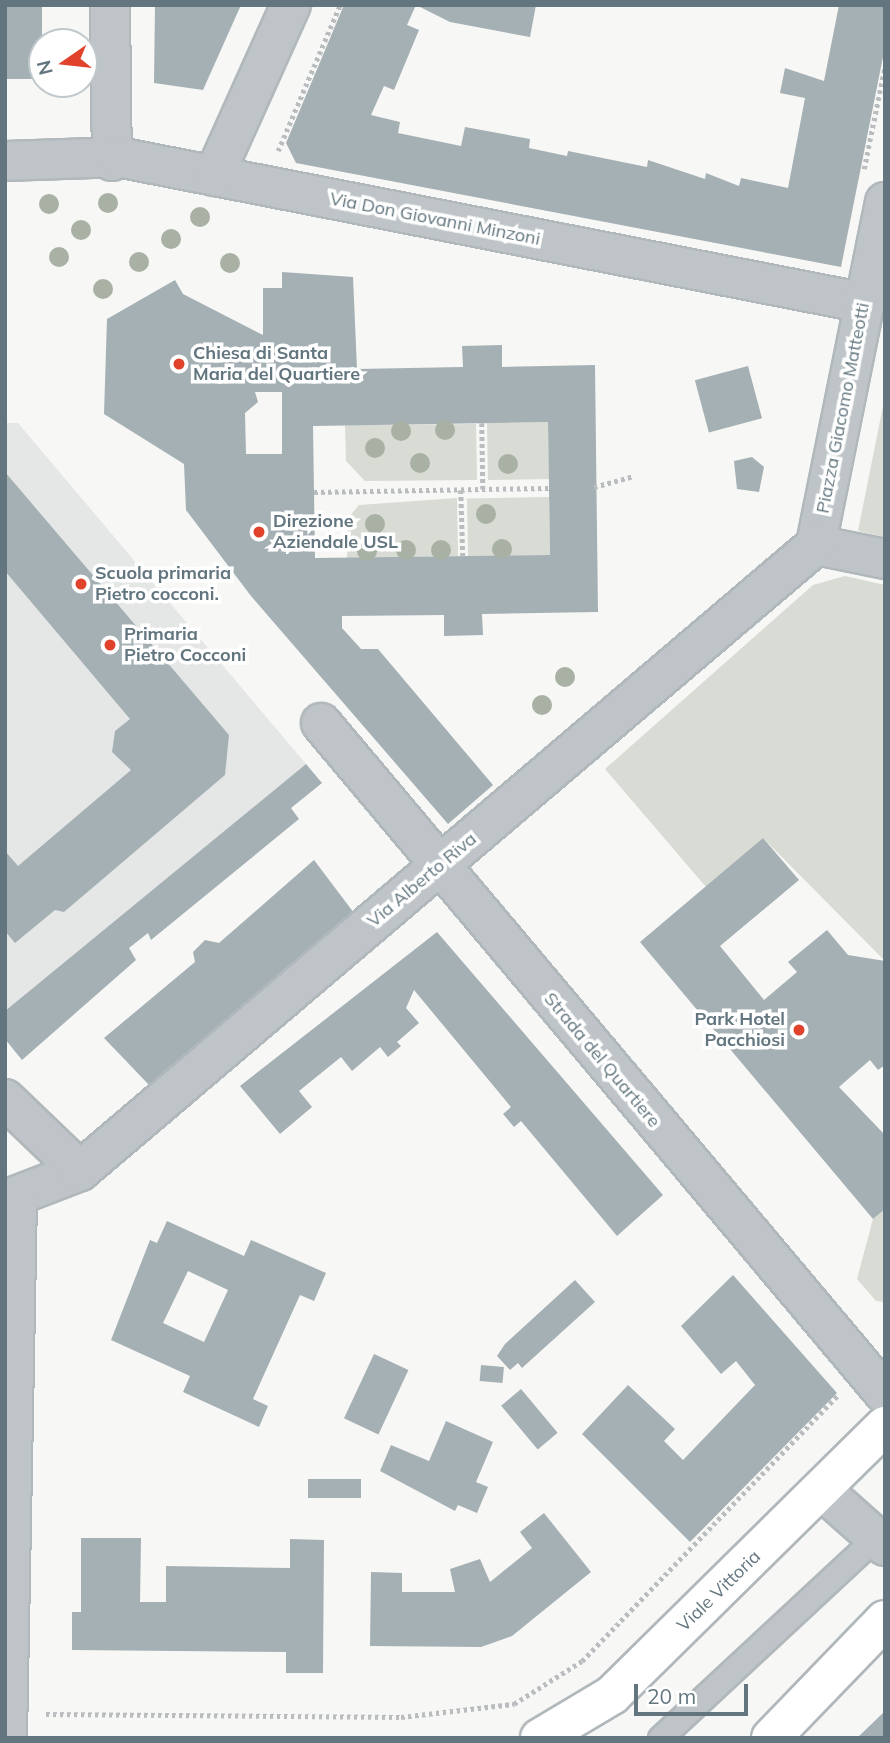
<!DOCTYPE html>
<html>
<head>
<meta charset="utf-8">
<style>
	body { margin:0 }
	#map { position:relative; width:890px; height:1743px; overflow:hidden; background:#f7f7f5; font-family:Mulish,sans-serif }
	div>[style] { position:absolute }
	.built>* { inset:0; background:#e5e7e6 }
	.green>* { inset:0; background:#d8dcd4; transform-origin:0 0 }
	.building>* { inset:0; background:#a5b0b4; transform-origin:0 0 }
	.path>* { height:4.5px; margin-top:-2.25px; transform-origin:0; background:repeating-linear-gradient(90deg,#b9bdbf 0 3.5px,transparent 0 7px) }
	.roads { filter:drop-shadow(2px 0 #b1b8bb) drop-shadow(-2px 0 #b1b8bb) drop-shadow(0 2px #b1b8bb) drop-shadow(0 -2px #b1b8bb) }
	.lane>* { height:23px; margin:-11.5px; padding:0 11.5px; transform-origin:11.5px; border-radius:11.5px; background:#bec4c7 }
	.street>* { height:38px; margin:-19px; padding:0 19px; transform-origin:19px; border-radius:19px; background:#bec4c7 }
	.secondary>* { height:38px; margin:-19px; padding:0 19px; transform-origin:19px; border-radius:19px; background:#fff }
	.trees>* { width:20px; height:20px; margin:-10px; border-radius:50%; background:#a8b1a4 }
	.dots>* { width:19px; height:19px; translate:-50% -50%; box-sizing:border-box; border:4px solid #fff; border-radius:50% }
	span { translate:-50% -50%; white-space:nowrap; text-align:center; line-height:1.15; -webkit-text-stroke:7px #fff; paint-order:stroke }
	.street-label { font-size:18px; color:#63767f }
	.poi-label { font-size:18px; color:#63767f; font-weight:700 }
	.left { translate:0 -50%; text-align:left }
	.right { translate:-100% -50%; text-align:right }
	.frame { position:absolute; inset:0; border:7px solid #63767f; pointer-events:none }
	.north { position:absolute; left:28px; top:28px; width:70px; height:70px; box-sizing:border-box; background:#fff; border:2px solid #c1c8cc; border-radius:50%; rotate:256deg; font-size:19px; font-weight:700; line-height:28px; text-align:center; color:#63767f }
	.north::after { content:''; display:block; margin:auto; width:24px; height:32px; background:#e0422c; clip-path:polygon(50% 0,100% 100%,50% 72%,0 100%) }
	.scale { position:absolute; left:634px; top:1684px; width:114px; height:32px; box-sizing:border-box; border:4px solid #63767f; border-top:0; padding-left:9px; font-size:21px; line-height:24px; white-space:nowrap; color:#63767f; -webkit-text-stroke:5px #fff; paint-order:stroke }
</style>
</head>
<body>
<div id="map">
	<div class="built">
		<div style="clip-path:polygon(5px 423px,18px 423px,306px 764px,5px 1011px)"></div>
	</div>
	<div class="green">
		<div style="clip-path:polygon(885px 396px,885px 537px,858px 531px)"></div>
		<div style="left:548px;top:422px;width:57px;height:61px;rotate:89deg"></div>
		<div style="clip-path:polygon(476px 424px,477px 480px,365px 481px,346px 461px,345px 425px)"></div>
		<div style="left:549px;top:497px;width:58px;height:82px;rotate:89deg"></div>
		<div style="clip-path:polygon(457px 498px,458px 556px,347px 558px,348px 518px,359px 505px)"></div>
		<div style="clip-path:polygon(845px 576px,885px 585px,885px 961px,763px 838px,706px 887px,605px 769px,813px 585px)"></div>
		<div style="clip-path:polygon(885px 1209px,885px 1302px,876px 1301px,857px 1279px,873px 1219px)"></div>
	</div>
	<div class="building">
		<div style="left:5px;top:5px;width:37px;height:74px"></div>
		<div style="clip-path:polygon(155px 5px,241px 5px,203px 90px,154px 83px)"></div>
		<div style="clip-path:polygon(344px 5px,536px 5px,530px 37px,450px 22px,416px 5px,407px 25px,419px 30px,394px 90px,384px 86px,371px 115px,400px 122px,398px 133px,461px 146px,465px 127px,530px 139px,529px 148px,567px 156px,568px 151px,647px 167px,648px 160px,705px 179px,706px 173px,739px 186px,741px 178px,788px 188px,805px 98px,780px 93px,785px 68px,824px 81px,839px 5px,885px 5px,885px 47px,841px 267px,296px 163px,286px 143px)"></div>
		<div style="clip-path:polygon(evenodd,282px 272px,353px 277px,357px 369px,463px 367px,462px 346px,502px 345px,502px 367px,595px 365px,598px 612px,482px 614px,483px 635px,444px 636px,444px 615px,342px 616px,342px 628px,361px 649px,378px 649px,493px 785px,448px 824px,251px 596px,186px 510px,184px 464px,104px 414px,107px 319px,175px 280px,183px 294px,263px 335px,263px 288px,282px 288px,282px 272px,255px 392px,282px 392px,282px 454px,246px 454px,245px 413px,258px 402px,255px 392px,282px 272px,548px 422px,550px 555px,315px 558px,313px 426px,548px 422px)"></div>
		<div style="left:748px;top:366px;width:54px;height:55px;rotate:75deg"></div>
		<div style="clip-path:polygon(752px 457px,764px 467px,759px 492px,737px 489px,734px 461px)"></div>
		<div style="clip-path:polygon(5px 472px,229px 735px,225px 775px,64px 912px,55px 910px,15px 943px,5px 931px,5px 851px,18px 866px,131px 770px,112px 752px,115px 731px,130px 719px,5px 571px)"></div>
		<div style="clip-path:polygon(306px 764px,322px 783px,291px 808px,299px 819px,151px 940px,148px 933px,129px 948px,136px 960px,22px 1060px,5px 1039px,5px 1011px)"></div>
		<div style="clip-path:polygon(763px 838px,799px 880px,720px 946px,764px 1000px,797px 972px,788px 962px,827px 930px,848px 955px,885px 961px,885px 1065px,878px 1070px,870px 1060px,839px 1087px,885px 1135px,885px 1209px,873px 1219px,640px 942px)"></div>
		<div style="clip-path:polygon(314px 860px,354px 913px,151px 1087px,104px 1038px,195px 962px,193px 952px,205px 940px,219px 943px)"></div>
		<div style="clip-path:polygon(437px 932px,663px 1195px,617px 1236px,521px 1121px,514px 1127px,503px 1114px,511px 1107px,414px 990px,406px 1008px,419px 1023px,397px 1042px,401px 1046px,388px 1057px,380px 1047px,352px 1071px,341px 1057px,299px 1091px,312px 1107px,280px 1134px,240px 1086px)"></div>
		<div style="clip-path:polygon(evenodd,167px 1221px,244px 1256px,251px 1240px,326px 1273px,314px 1301px,300px 1295px,253px 1399px,268px 1406px,259px 1427px,183px 1392px,190px 1376px,111px 1340px,150px 1240px,157px 1243px,167px 1221px,188px 1271px,228px 1290px,204px 1342px,163px 1323px,188px 1271px)"></div>
		<div style="clip-path:polygon(733px 1275px,837px 1393px,690px 1542px,582px 1434px,628px 1385px,675px 1429px,664px 1441px,683px 1460px,755px 1385px,736px 1361px,721px 1374px,681px 1326px)"></div>
		<div style="clip-path:polygon(575px 1280px,595px 1302px,522px 1368px,518px 1363px,510px 1370px,497px 1356px,505px 1344px)"></div>
		<div style="left:374px;top:1354px;width:38px;height:71px;rotate:25deg"></div>
		<div style="left:481px;top:1365px;width:23px;height:16px;rotate:5deg"></div>
		<div style="left:521px;top:1389px;width:57px;height:26px;rotate:50deg"></div>
		<div style="clip-path:polygon(446px 1421px,493px 1442px,476px 1482px,488px 1487px,477px 1513px,458px 1505px,455px 1511px,380px 1471px,391px 1445px,429px 1461px)"></div>
		<div style="left:308px;top:1479px;width:53px;height:19px"></div>
		<div style="clip-path:polygon(544px 1513px,591px 1572px,512px 1636px,481px 1647px,370px 1646px,371px 1572px,402px 1573px,402px 1592px,455px 1592px,450px 1569px,480px 1559px,490px 1582px,532px 1548px,520px 1532px)"></div>
		<div style="clip-path:polygon(81px 1538px,141px 1538px,140px 1602px,166px 1602px,166px 1566px,290px 1568px,290px 1539px,324px 1540px,323px 1673px,286px 1673px,286px 1652px,72px 1650px,72px 1612px,81px 1612px)"></div>
		<div style="clip-path:polygon(885px 1711px,885px 1738px,857px 1738px)"></div>
	</div>
	<div class="path">
		<div style="left:278px;top:151px;width:159px;rotate:-67deg"></div>
		<div style="left:864px;top:169px;width:105px;rotate:-78.5deg"></div>
		<div style="left:482px;top:423px;width:66px;rotate:89.1deg"></div>
		<div style="left:594px;top:487px;width:41px;rotate:-15.4deg"></div>
		<div style="left:461px;top:490px;width:66px;rotate:88.3deg"></div>
		<div style="left:314px;top:492px;width:235px;rotate:-1deg"></div>
		<div style="left:46px;top:1714px;width:355px;rotate:0.5deg"></div>
		<div style="left:401px;top:1717px;width:114px;rotate:-6.6deg"></div>
		<div style="left:514px;top:1704px;width:80px;rotate:-32.3deg"></div>
		<div style="left:582px;top:1661px;width:369px;rotate:-46.1deg"></div>
	</div>
	<div class="roads">
		<div class="lane">
			<div style="left:660px;top:1738px;width:295px;rotate:-42.9deg"></div>
		</div>
		<div class="street">
			<div style="left:110px;top:5px;width:156px;rotate:89.3deg"></div>
			<div style="left:5px;top:161px;width:113px;rotate:-2deg"></div>
			<div style="left:118px;top:157px;width:761px;rotate:11.06deg"></div>
			<div style="left:214px;top:176px;width:188px;rotate:-65.8deg"></div>
			<div style="left:885px;top:202px;width:350px;rotate:101.4deg"></div>
			<div style="left:816px;top:545px;width:70px;rotate:11.5deg"></div>
			<div style="left:321px;top:723px;width:877px;rotate:49.95deg"></div>
			<div style="left:5px;top:1099px;width:104px;rotate:43.8deg"></div>
			<div style="left:5px;top:1200px;width:80px;rotate:-21.1deg"></div>
			<div style="left:80px;top:1171px;width:966px;rotate:-40.38deg"></div>
			<div style="left:823px;top:1491px;width:83px;rotate:41.6deg"></div>
			<div style="left:7px;top:1738px;width:538px;rotate:-88.94deg"></div>
		</div>
		<div class="secondary">
			<div style="left:540px;top:1738px;width:84px;rotate:-30.8deg"></div>
			<div style="left:612px;top:1695px;width:383px;rotate:-44.6deg"></div>
			<div style="left:771px;top:1738px;width:164px;rotate:-46deg"></div>
		</div>
	</div>
	<div class="trees">
		<div style="left:108px;top:203px"></div>
		<div style="left:49px;top:204px"></div>
		<div style="left:200px;top:217px"></div>
		<div style="left:81px;top:230px"></div>
		<div style="left:171px;top:239px"></div>
		<div style="left:59px;top:257px"></div>
		<div style="left:139px;top:262px"></div>
		<div style="left:230px;top:263px"></div>
		<div style="left:103px;top:289px"></div>
		<div style="left:445px;top:430px"></div>
		<div style="left:401px;top:431px"></div>
		<div style="left:375px;top:448px"></div>
		<div style="left:420px;top:463px"></div>
		<div style="left:508px;top:464px"></div>
		<div style="left:486px;top:514px"></div>
		<div style="left:375px;top:524px"></div>
		<div style="left:502px;top:549px"></div>
		<div style="left:406px;top:550px"></div>
		<div style="left:441px;top:550px"></div>
		<div style="left:367px;top:551px"></div>
		<div style="left:565px;top:677px"></div>
		<div style="left:542px;top:705px"></div>
	</div>
	<div class="dots">
		<div style="left:179px;top:364px;background:#e0422c"></div>
		<div style="left:259px;top:532px;background:#e0422c"></div>
		<div style="left:81px;top:584px;background:#e0422c"></div>
		<div style="left:110px;top:645px;background:#e0422c"></div>
		<div style="left:799px;top:1030px;background:#e0422c"></div>
	</div>
	<div class="street-label">
		<span style="left:435px;top:219px;rotate:11deg">Via Don Giovanni Minzoni</span>
		<span style="left:843px;top:408px;rotate:-79deg">Piazza Giacomo Matteotti</span>
		<span style="left:422px;top:880px;rotate:-40deg">Via Alberto Riva</span>
		<span style="left:602px;top:1060px;rotate:50deg">Strada del Quartiere</span>
		<span style="left:719px;top:1591px;rotate:-44deg">Viale Vittoria</span>
	</div>
	<div class="poi-label">
		<span class="left" style="left:193px;top:364px">Chiesa di Santa<br>Maria del Quartiere</span>
		<span class="left" style="left:273px;top:532px">Direzione<br>Aziendale USL</span>
		<span class="left" style="left:95px;top:584px">Scuola primaria<br>Pietro cocconi.</span>
		<span class="left" style="left:124px;top:645px">Primaria<br>Pietro Cocconi</span>
		<span class="right" style="left:785px;top:1030px">Park Hotel<br>Pacchiosi</span>
	</div>
	<div class="frame"></div>
	<div class="north">N</div>
	<div class="scale">20 m</div>
</div>
</body>
</html>
